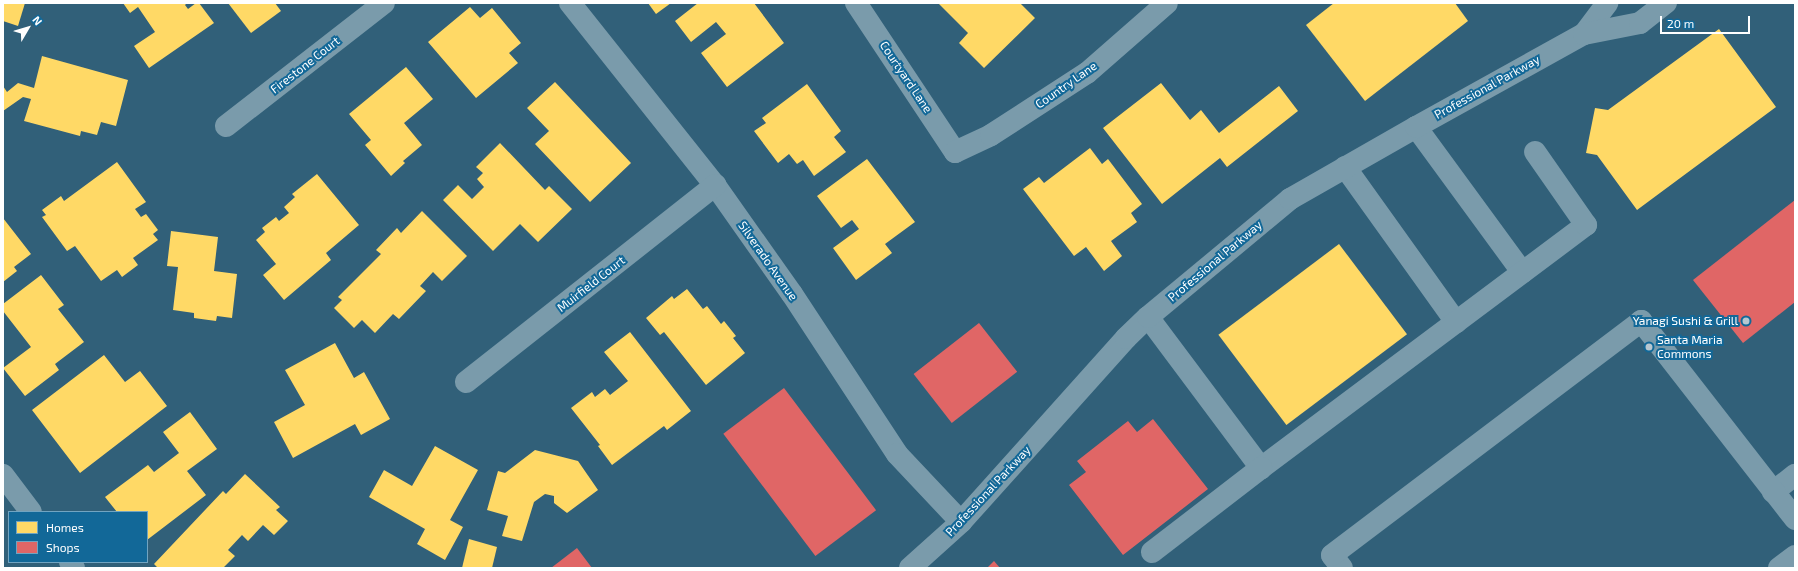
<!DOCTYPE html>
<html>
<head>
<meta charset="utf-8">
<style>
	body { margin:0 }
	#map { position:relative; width:1798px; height:571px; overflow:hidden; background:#316079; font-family:"Exo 2",sans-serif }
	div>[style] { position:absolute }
	.homes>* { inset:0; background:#ffd966; transform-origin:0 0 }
	.shops>* { inset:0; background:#e06666; transform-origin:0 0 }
	.minor>* { height:22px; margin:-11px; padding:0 11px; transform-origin:11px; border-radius:11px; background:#7a9bab }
	.dots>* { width:11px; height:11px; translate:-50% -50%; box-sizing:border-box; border:2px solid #126898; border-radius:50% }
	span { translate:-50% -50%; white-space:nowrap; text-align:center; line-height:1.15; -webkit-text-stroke:4px #126898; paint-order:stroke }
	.street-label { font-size:12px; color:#fff }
	.poi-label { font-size:12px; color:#fff }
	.right { translate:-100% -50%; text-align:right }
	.left { translate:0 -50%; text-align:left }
	.frame { position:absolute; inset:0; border:4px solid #fff; pointer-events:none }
	.legend { position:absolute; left:8px; top:511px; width:140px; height:52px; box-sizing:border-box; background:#126898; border:1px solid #71a4c1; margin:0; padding:5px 7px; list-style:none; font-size:12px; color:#fff }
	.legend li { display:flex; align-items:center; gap:8px; height:20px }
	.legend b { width:20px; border:1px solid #71a4c1 }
	.north { position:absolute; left:8px; top:8px; width:40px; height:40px; -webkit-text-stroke:3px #126898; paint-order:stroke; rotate:52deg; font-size:11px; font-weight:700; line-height:16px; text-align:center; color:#fff }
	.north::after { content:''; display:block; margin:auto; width:14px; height:18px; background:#fff; clip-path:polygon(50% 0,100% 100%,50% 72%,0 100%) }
	.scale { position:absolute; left:1660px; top:16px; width:90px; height:18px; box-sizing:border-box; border:2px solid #fff; border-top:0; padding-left:5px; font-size:12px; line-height:14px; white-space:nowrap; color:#fff; -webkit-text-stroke:3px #126898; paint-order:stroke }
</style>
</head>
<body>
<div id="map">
	<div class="homes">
		<div style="clip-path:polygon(3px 3px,25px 3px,18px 26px,3px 21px)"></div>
		<div style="clip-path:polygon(123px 3px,187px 3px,185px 5px,188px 9px,196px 3px,199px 3px,214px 23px,149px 68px,134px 46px,155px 32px,138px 7px,130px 13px)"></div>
		<div style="clip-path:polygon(228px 3px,275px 3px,281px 11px,251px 33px)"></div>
		<div style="clip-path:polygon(648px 3px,671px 3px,656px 14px)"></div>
		<div style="clip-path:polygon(698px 3px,754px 3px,784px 43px,727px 87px,701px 53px,726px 34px,716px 22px,691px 42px,675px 21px)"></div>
		<div style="clip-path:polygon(938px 3px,1020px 3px,1035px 18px,984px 68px,959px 43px,968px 33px)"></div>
		<div style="clip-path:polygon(1334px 3px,1455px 3px,1468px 21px,1365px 101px,1306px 25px)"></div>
		<div style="clip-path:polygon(470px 7px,480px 18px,492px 8px,521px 43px,509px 53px,518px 63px,476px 98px,428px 42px)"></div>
		<div style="clip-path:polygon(1719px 29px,1776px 107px,1637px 210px,1597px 155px,1586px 153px,1595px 108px,1608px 110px)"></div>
		<div style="clip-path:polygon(42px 56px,128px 80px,116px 126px,101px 122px,97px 135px,81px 131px,80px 136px,24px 121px,31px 99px,23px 97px,3px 111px,3px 86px,7px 92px,18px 83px,34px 88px)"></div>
		<div style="clip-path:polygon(406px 67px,433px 99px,404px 123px,422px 145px,403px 161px,405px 163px,391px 176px,365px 145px,371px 140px,349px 114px)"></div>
		<div style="clip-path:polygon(555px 82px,631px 163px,590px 202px,535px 144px,549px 131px,527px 108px)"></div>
		<div style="clip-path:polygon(1161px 83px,1190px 120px,1201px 110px,1219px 133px,1279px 86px,1298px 111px,1227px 167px,1220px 158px,1162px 204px,1103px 128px)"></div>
		<div style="clip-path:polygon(807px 84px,841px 131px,834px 137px,846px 152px,814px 176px,803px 160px,797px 164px,789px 154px,778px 163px,754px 131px,766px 123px,762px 118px)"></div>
		<div style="clip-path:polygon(500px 143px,545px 190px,549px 186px,572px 209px,538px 242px,520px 224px,493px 251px,443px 200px,458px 185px,472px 199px,484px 187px,477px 179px,483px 173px,476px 167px)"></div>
		<div style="clip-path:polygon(1090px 148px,1102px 164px,1108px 159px,1142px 204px,1131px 213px,1137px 222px,1111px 241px,1122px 256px,1104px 271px,1086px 247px,1074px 256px,1023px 189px,1039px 177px,1044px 183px)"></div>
		<div style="clip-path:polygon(867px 159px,915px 222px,885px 244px,892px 253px,856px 280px,833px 248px,859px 229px,852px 220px,841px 228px,817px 196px)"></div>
		<div style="clip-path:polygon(117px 162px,146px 202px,135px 209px,141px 217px,146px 214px,158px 230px,153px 234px,158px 240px,133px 258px,138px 265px,122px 277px,117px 270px,101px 281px,75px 246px,67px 251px,42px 217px,46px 215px,42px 210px,61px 196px,64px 201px)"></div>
		<div style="clip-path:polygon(317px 174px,359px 225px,326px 253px,331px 260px,284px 300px,263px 275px,276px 264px,256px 240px,265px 232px,262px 228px,276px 217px,279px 221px,289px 213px,284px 207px,295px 197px,292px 194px)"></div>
		<div style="clip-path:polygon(422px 211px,467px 256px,442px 281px,433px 272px,420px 286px,426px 291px,399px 319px,393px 314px,375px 333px,362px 320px,354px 328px,334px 308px,342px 300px,338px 297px,381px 254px,376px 250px,397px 228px,401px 233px)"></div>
		<div style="clip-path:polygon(3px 218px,31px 254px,14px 267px,17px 271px,3px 282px)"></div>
		<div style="clip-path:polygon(171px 231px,218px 237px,214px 271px,237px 274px,232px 318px,217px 316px,216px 321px,194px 318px,194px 313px,173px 310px,178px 267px,167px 266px)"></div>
		<div style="left:1339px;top:244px;width:113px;height:151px;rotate:53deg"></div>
		<div style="clip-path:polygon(41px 275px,64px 305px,58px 309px,84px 342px,55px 364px,59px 370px,25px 396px,3px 368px,31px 347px,3px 311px,3px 304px)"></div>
		<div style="clip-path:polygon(687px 289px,703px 309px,707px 306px,721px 324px,724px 321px,736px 336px,733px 338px,745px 353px,706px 385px,664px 332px,660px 335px,646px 318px,672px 296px,674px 299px)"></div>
		<div style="clip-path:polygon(630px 332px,691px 411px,667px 430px,664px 426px,612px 465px,598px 446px,600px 445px,571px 408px,592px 392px,595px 397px,605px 389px,610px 395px,628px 381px,604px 352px)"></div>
		<div style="clip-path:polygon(335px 343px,354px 378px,364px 372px,390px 419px,361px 435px,355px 424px,293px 458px,274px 422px,305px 405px,285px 370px)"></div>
		<div style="clip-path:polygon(104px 355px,125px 382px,140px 371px,167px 406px,80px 473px,32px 410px)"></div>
		<div style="clip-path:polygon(190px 412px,217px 449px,187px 471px,206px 495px,147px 540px,147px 512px,117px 512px,105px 497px,148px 465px,154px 472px,179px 453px,163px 432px)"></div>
		<div style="clip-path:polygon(435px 446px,478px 470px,450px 520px,463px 527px,445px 560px,417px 544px,425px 529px,369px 497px,384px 470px,412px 486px)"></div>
		<div style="clip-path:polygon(535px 450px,578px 461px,598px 490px,567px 513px,554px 503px,554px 496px,545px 494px,534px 502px,522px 541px,502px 536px,508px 516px,487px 510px,498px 471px,505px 473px)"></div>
		<div style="clip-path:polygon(245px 474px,280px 507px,276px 510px,288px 521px,274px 535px,263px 525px,248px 541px,242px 535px,228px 550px,235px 556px,223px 568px,156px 568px,157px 567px,154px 564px,223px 491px,226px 494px)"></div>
		<div style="clip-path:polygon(469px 539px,497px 547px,492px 568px,462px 568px)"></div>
	</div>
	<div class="shops">
		<div style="clip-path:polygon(1795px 200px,1795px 302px,1743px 343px,1693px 280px)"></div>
		<div style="left:979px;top:323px;width:62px;height:83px;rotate:52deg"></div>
		<div style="left:784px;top:388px;width:153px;height:76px;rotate:53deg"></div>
		<div style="clip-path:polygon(1153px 419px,1208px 489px,1123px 555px,1069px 485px,1086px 472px,1077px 461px,1128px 421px,1137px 432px)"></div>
		<div style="clip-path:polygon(577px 548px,592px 568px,551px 568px)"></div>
		<div style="clip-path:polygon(994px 561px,1000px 568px,987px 568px)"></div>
	</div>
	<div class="minor">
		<div style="left:570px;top:3px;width:233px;rotate:51.5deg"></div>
		<div style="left:715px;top:185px;width:133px;rotate:54.8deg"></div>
		<div style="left:792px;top:294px;width:191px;rotate:56.7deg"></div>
		<div style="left:897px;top:454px;width:93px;rotate:46.7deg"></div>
		<div style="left:856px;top:3px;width:179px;rotate:56.4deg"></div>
		<div style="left:955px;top:152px;width:40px;rotate:-25deg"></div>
		<div style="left:991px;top:135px;width:114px;rotate:-32.9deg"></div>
		<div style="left:1087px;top:73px;width:106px;rotate:-41.2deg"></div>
		<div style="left:1584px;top:34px;width:39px;rotate:-53deg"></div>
		<div style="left:226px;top:126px;width:200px;rotate:-37.9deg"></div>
		<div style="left:1416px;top:127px;width:180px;rotate:53.8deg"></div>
		<div style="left:1345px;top:167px;width:191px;rotate:54.4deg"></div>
		<div style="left:1148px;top:317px;width:189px;rotate:53.2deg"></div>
		<div style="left:1261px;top:468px;width:406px;rotate:-36.8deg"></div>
		<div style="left:1586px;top:225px;width:89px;rotate:-124.9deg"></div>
		<div style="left:466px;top:382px;width:318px;rotate:-38.3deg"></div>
		<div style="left:3px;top:475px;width:46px;rotate:52.9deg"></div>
		<div style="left:1773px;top:492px;width:28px;rotate:-38deg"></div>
		<div style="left:1152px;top:552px;width:138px;rotate:-37.6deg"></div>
		<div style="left:70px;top:562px;width:7px;rotate:56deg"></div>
		<div style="left:910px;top:568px;width:69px;rotate:-42deg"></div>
		<div style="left:961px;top:522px;width:247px;rotate:-48.1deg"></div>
		<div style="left:1126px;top:338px;width:30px;rotate:-44deg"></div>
		<div style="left:1148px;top:317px;width:185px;rotate:-39.7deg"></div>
		<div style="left:1290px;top:199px;width:145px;rotate:-29.7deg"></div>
		<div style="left:1416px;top:127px;width:192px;rotate:-29deg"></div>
		<div style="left:1584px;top:34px;width:57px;rotate:-11.1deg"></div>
		<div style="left:1640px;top:23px;width:33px;rotate:-38deg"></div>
		<div style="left:1342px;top:568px;width:16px;rotate:-128deg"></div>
		<div style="left:1332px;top:555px;width:388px;rotate:-37.1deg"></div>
		<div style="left:1641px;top:321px;width:251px;rotate:52.1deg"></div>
		<div style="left:1779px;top:568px;width:20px;rotate:-37deg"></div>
	</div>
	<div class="dots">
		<div style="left:1746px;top:321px;background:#b7c7d0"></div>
		<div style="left:1649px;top:347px;background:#b7c7d0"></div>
	</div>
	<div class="street-label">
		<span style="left:305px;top:65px;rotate:-38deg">Firestone Court</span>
		<span style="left:906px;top:77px;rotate:56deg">Courtyard Lane</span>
		<span style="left:1066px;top:85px;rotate:-35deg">Country Lane</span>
		<span style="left:1487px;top:87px;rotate:-29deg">Professional Parkway</span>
		<span style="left:768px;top:261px;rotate:55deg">Silverado Avenue</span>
		<span style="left:1215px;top:261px;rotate:-40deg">Professional Parkway</span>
		<span style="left:591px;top:284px;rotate:-38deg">Muirfield Court</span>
		<span style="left:988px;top:491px;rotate:-47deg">Professional Parkway</span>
	</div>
	<div class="poi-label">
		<span class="right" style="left:1738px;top:321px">Yanagi Sushi &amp; Grill</span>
		<span class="left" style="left:1657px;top:347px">Santa Maria<br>Commons</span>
	</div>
	<div class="frame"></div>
	<ul class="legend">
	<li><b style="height:11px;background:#ffd966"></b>Homes</li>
	<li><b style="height:11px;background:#e06666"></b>Shops</li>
	</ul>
	<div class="north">N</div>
	<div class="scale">20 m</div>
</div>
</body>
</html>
